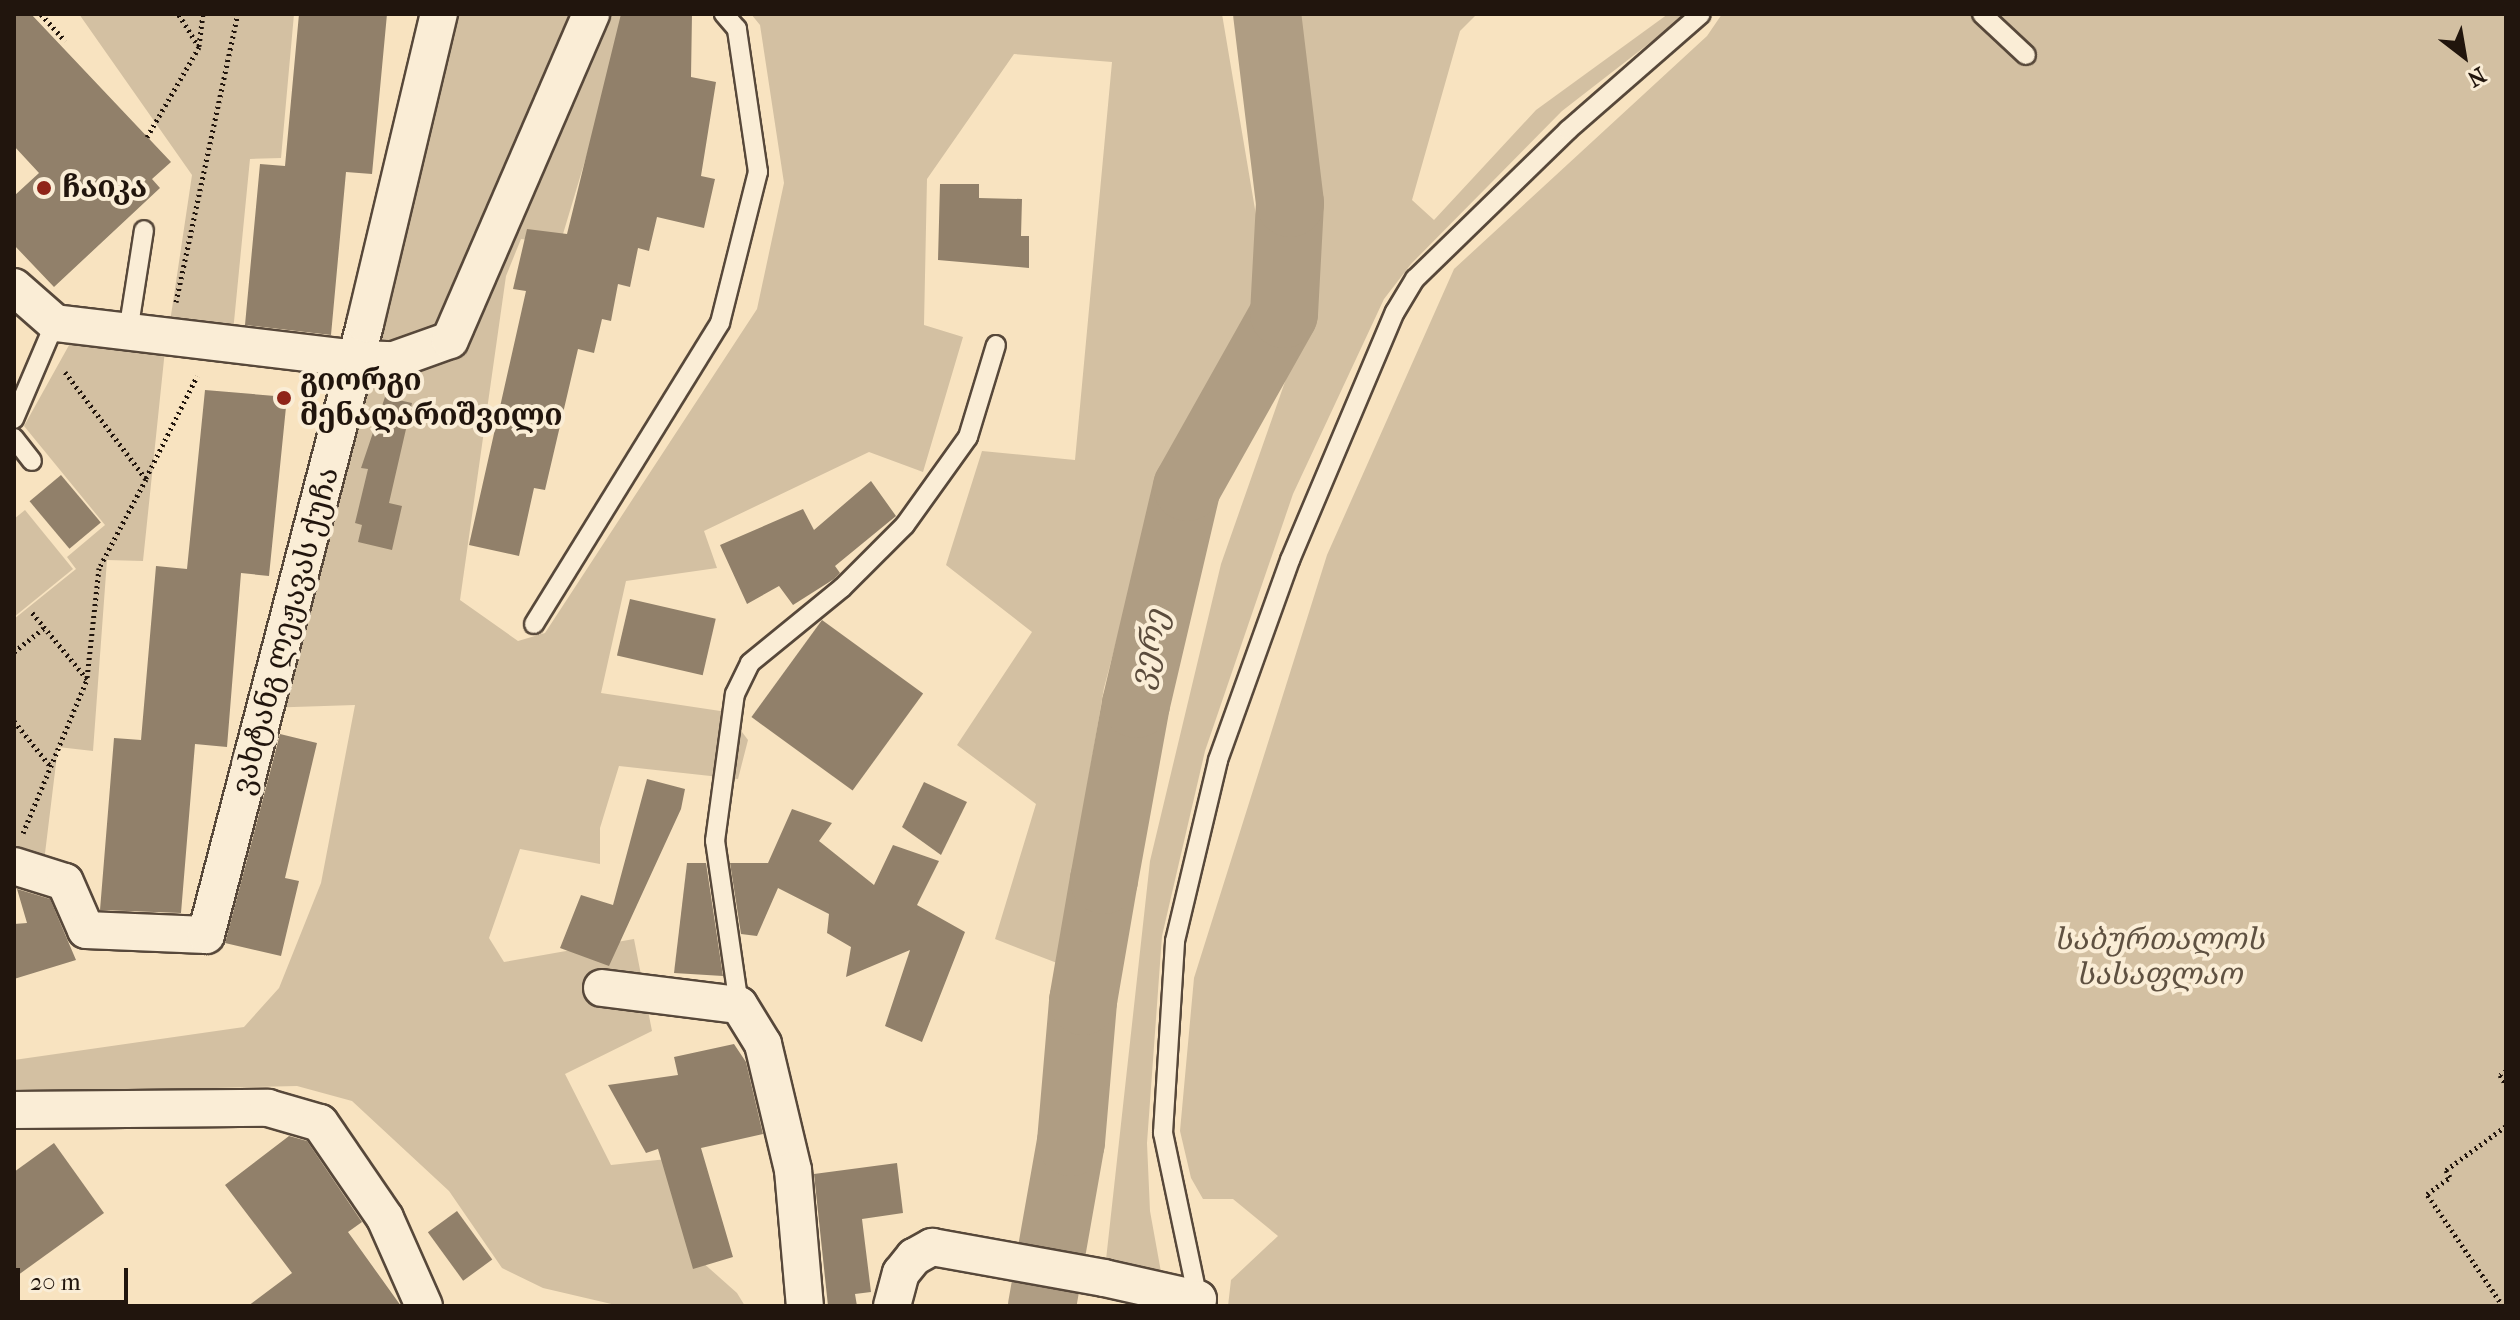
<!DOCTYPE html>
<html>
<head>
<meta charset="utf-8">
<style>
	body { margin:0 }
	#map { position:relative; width:2520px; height:1320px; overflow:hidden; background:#f8e3c0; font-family:"IM FELL French Canon","Noto Serif Georgian",serif }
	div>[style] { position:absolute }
	.green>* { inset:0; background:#d3c0a2 }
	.river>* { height:68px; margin:-34px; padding:0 34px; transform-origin:34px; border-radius:34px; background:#af9d83 }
	.building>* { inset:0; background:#91806a; transform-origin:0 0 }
	.path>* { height:5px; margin-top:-2.5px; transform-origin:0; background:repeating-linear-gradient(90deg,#21150d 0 2px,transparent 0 6px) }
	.roads { filter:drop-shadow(2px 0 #57483a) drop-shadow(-2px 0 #57483a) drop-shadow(0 2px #57483a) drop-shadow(0 -2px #57483a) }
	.lane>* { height:18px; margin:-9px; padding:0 9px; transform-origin:9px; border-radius:9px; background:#faedd6 }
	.street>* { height:36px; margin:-18px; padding:0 18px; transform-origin:18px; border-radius:18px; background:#faedd6 }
	.dots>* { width:22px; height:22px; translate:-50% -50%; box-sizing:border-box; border:4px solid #faedd6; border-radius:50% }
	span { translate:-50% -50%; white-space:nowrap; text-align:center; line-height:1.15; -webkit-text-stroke:8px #faedd6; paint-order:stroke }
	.poi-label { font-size:30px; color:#21150d; font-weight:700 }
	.left { translate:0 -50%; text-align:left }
	.street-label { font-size:30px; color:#21150d }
	.park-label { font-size:30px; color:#5f5141; font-style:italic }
	.water-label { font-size:32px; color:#5a4b3c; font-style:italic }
	.frame { position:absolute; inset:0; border:16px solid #21150d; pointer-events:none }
	.north { position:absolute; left:2424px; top:16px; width:80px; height:80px; -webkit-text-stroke:6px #faedd6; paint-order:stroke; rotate:149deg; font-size:22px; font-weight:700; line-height:32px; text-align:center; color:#21150d }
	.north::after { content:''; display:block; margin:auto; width:28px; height:36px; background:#21150d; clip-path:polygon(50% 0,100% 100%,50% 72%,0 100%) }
	.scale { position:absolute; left:16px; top:1268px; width:112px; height:36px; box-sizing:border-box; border:4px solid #21150d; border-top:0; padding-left:10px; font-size:24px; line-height:28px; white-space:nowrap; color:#21150d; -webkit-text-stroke:6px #faedd6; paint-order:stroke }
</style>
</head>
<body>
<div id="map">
	<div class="green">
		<div style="clip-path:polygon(79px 14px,294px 14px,281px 158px,250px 159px,233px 332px,170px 322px,192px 175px)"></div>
		<div style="clip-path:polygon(446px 14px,581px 14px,444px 332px,366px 350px)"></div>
		<div style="clip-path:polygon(606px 14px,629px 14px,560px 244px,521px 239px,506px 276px,460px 600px,518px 641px,545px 633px,757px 309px,784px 183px,760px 25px,751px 14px,1222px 14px,1257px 221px,1253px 308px,1149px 517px,1104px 688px,1057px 963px,995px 939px,1036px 804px,957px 745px,1032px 632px,946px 565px,982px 451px,1075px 460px,1112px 62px,1014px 54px,927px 179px,924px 325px,963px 337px,923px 472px,869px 452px,704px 531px,717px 568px,626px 581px,601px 693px,727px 712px,748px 740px,738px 779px,619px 766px,600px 828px,600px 864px,520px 849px,489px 938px,504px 962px,634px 939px,652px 1031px,565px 1074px,611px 1165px,667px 1159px,701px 1261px,737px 1293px,745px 1306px,620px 1306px,543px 1288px,502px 1268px,449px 1191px,352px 1101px,297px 1086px,14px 1093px,14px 1060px,244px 1027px,279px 988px,321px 883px,355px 705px,263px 708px,360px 370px,444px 354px)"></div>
		<div style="clip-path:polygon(1285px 14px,1477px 14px,1460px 31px,1412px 200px,1434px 220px,1536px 110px,1668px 14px,1687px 14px,1562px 111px,1411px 264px,1384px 299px,1293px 494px,1205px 751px,1162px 936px,1147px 1143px,1150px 1211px,1161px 1272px,1104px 1278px,1150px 861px,1221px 564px,1314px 299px,1315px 261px)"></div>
		<div style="clip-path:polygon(1722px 14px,2506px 14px,2506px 1306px,1228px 1306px,1231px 1280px,1278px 1236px,1233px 1199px,1203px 1199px,1191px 1178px,1180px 1131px,1194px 978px,1327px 555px,1454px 269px,1707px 36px)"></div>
		<div style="clip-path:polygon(73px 338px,165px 350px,143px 561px,107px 560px,93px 751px,58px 747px,42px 878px,14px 845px,14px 619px,76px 569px,67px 557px,105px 525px,24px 426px)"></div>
		<div style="clip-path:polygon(25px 510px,73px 569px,14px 617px,14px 519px)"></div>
	</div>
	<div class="river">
		<div style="left:1042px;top:1306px;width:167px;rotate:-80deg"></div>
		<div style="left:1071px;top:1142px;width:142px;rotate:-85.1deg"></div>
		<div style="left:1083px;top:1001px;width:123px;rotate:-80.2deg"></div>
		<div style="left:1104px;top:880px;width:179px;rotate:-79.7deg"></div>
		<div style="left:1136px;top:704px;width:223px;rotate:-76.8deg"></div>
		<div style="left:1187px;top:487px;width:198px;rotate:-60.7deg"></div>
		<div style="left:1284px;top:314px;width:111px;rotate:-86.9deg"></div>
		<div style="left:1290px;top:203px;width:190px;rotate:-96.9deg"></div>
	</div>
	<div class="building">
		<div style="clip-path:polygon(14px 14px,31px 14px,171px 162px,152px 179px,160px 188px,54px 287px,14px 245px,14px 196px,39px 173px,14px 146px)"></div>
		<div style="clip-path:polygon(299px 14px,387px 14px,372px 174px,346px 172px,331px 335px,245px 325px,260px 164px,285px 166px)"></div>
		<div style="clip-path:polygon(621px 14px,692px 14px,691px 77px,716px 82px,701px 176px,715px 179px,704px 228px,657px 217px,649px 251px,638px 248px,630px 287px,618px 284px,611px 321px,602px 319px,594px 353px,578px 349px,545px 490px,534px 488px,519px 556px,469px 545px,526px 291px,513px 289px,527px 229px,567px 234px)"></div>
		<div style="clip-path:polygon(940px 184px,979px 184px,979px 198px,1022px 199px,1021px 236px,1029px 236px,1029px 268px,938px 260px)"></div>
		<div style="clip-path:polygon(205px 390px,287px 397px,269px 576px,241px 573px,227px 747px,195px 744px,181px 913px,100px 910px,114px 738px,141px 740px,156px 566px,187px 569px)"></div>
		<div style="clip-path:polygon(385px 397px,412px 403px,389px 503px,402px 506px,392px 550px,358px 542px,362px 525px,355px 523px,368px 469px,361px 468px)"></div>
		<div style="left:61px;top:475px;width:62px;height:41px;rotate:50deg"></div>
		<div style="clip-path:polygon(871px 481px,896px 516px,835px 566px,840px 573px,834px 579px,793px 605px,779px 586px,747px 604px,720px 545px,803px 509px,814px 530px)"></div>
		<div style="left:630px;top:599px;width:88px;height:58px;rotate:13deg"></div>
		<div style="left:822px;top:620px;width:125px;height:120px;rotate:36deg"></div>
		<div style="clip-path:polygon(280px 734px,317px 743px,285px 878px,299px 881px,281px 956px,225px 943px)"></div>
		<div style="clip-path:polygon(647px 779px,685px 789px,681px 809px,609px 966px,560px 948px,581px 895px,613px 905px)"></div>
		<div style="clip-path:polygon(924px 782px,967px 802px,941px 855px,902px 827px)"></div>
		<div style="clip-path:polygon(792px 809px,832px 823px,819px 841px,874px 885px,893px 845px,939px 861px,917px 905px,965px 932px,922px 1042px,885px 1026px,910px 950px,846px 977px,851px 947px,827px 933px,829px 914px,778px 888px,757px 936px,741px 934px,730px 863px,768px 863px)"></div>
		<div style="clip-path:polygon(687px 863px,706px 863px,723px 976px,674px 973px)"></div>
		<div style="clip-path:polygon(17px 889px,50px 899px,76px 960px,14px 979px,14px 924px,27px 923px)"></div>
		<div style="clip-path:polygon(734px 1044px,746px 1062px,763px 1134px,701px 1148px,733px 1257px,693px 1269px,658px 1149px,646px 1153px,608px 1085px,678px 1075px,674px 1057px)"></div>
		<div style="clip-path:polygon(289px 1136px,307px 1141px,362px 1222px,348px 1232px,401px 1306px,248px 1306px,292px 1273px,225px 1185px)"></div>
		<div style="clip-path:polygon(54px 1143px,104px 1213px,14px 1278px,14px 1172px)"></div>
		<div style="clip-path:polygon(897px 1163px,903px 1213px,862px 1219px,871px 1292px,855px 1294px,857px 1306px,828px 1306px,814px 1174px)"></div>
		<div style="left:457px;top:1211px;width:60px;height:36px;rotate:54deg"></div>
	</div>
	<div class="path">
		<div style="left:41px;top:14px;width:36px;rotate:48deg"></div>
		<div style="left:199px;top:46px;width:32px;rotate:-83deg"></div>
		<div style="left:147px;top:137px;width:104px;rotate:-60deg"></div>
		<div style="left:199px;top:47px;width:39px;rotate:-122deg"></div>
		<div style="left:176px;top:302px;width:295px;rotate:-77.9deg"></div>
		<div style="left:65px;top:372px;width:134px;rotate:52.9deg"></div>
		<div style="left:146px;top:479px;width:101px;rotate:117.8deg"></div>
		<div style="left:99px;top:568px;width:112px;rotate:96.2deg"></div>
		<div style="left:146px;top:478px;width:114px;rotate:-63.4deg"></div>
		<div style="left:14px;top:652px;width:38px;rotate:-39deg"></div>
		<div style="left:14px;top:721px;width:59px;rotate:51.2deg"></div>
		<div style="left:23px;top:833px;width:167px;rotate:-67.4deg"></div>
		<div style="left:87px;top:679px;width:89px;rotate:-129.6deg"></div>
		<div style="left:2506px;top:1071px;width:7px;rotate:146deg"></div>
		<div style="left:2500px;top:1075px;width:12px;rotate:59deg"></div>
		<div style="left:2503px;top:1306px;width:135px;rotate:-124.2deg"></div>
		<div style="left:2427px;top:1194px;width:29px;rotate:-36deg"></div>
		<div style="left:2450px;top:1177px;width:8px;rotate:-120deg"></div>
		<div style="left:2446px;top:1170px;width:74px;rotate:-36.3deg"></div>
	</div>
	<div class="roads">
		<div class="lane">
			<div style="left:1982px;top:14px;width:60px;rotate:43deg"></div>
			<div style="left:128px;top:332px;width:103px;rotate:-81.1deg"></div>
			<div style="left:14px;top:419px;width:104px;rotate:-66.9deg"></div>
			<div style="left:14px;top:438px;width:29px;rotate:52deg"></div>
			<div style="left:534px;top:624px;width:354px;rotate:-58.3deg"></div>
			<div style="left:720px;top:323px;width:156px;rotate:-75.9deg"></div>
			<div style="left:758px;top:172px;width:145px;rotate:-98.4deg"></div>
			<div style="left:737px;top:29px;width:20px;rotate:-131deg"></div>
			<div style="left:739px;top:1005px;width:166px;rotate:-98.3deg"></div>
			<div style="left:715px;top:841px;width:148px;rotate:-82.3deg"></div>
			<div style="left:735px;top:694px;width:34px;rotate:-64deg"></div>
			<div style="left:750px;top:663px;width:119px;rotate:-39.2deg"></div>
			<div style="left:842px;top:588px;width:89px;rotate:-45deg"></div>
			<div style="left:905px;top:525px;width:108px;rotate:-54.4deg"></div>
			<div style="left:968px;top:437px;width:96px;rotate:-73.1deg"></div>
			<div style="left:1198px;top:1299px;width:170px;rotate:-101.9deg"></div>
			<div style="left:1163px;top:1133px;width:192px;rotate:-86.4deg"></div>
			<div style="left:1175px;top:941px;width:186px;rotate:-76.6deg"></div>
			<div style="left:1218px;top:760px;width:213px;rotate:-70.2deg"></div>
			<div style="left:1290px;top:560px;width:269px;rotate:-67.1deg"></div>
			<div style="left:1395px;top:312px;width:39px;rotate:-59deg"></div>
			<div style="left:1415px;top:279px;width:214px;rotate:-44.2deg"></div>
			<div style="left:1568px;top:130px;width:176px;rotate:-41.1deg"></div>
		</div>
		<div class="street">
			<div style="left:14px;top:287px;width:55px;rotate:41.3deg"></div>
			<div style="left:55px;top:323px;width:303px;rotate:6.8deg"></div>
			<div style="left:356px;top:359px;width:38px;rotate:2deg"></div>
			<div style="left:394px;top:360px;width:59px;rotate:-19.7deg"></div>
			<div style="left:450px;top:340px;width:355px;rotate:-66.6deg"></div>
			<div style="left:14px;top:866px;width:53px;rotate:17.4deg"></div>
			<div style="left:65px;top:882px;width:52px;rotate:66.4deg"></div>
			<div style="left:86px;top:930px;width:120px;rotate:2.4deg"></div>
			<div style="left:206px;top:935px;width:631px;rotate:-75.41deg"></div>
			<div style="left:365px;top:324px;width:319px;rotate:-76.6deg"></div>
			<div style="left:602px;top:988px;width:138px;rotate:7.1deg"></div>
			<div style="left:739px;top:1005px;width:46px;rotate:58.4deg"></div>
			<div style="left:763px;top:1044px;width:130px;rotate:76.6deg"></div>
			<div style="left:793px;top:1170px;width:137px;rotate:85deg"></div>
			<div style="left:14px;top:1110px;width:254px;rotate:-0.5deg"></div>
			<div style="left:268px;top:1108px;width:54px;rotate:16.1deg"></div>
			<div style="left:320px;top:1123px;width:115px;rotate:55.6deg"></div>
			<div style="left:385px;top:1218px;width:96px;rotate:66.1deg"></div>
			<div style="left:892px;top:1306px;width:34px;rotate:-75deg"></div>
			<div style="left:901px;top:1273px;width:21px;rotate:-51deg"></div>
			<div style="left:914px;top:1257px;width:21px;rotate:-29deg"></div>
			<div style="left:932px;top:1247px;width:175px;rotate:10.2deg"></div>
			<div style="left:1104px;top:1278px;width:96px;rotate:12.6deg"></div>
			<div style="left:1198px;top:1299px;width:7px;rotate:98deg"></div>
		</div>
	</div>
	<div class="dots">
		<div style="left:44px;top:188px;background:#8f2418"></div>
		<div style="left:284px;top:398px;background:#8f2418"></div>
	</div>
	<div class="poi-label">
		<span class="left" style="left:62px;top:188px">ჩაიკა</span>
		<span class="left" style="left:300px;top:398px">გიორგი<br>მენაღარიშვილი</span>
	</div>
	<div class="street-label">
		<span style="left:286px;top:631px;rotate:-75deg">ვახტანგ ლეჟავას ქუჩა</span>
	</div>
	<div class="park-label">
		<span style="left:2159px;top:957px">საბურთალოს<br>სასაფლაო</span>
	</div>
	<div class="water-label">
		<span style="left:1149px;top:649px;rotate:-77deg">ვერე</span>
	</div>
	<div class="frame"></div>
	<div class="north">N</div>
	<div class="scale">20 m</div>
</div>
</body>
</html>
